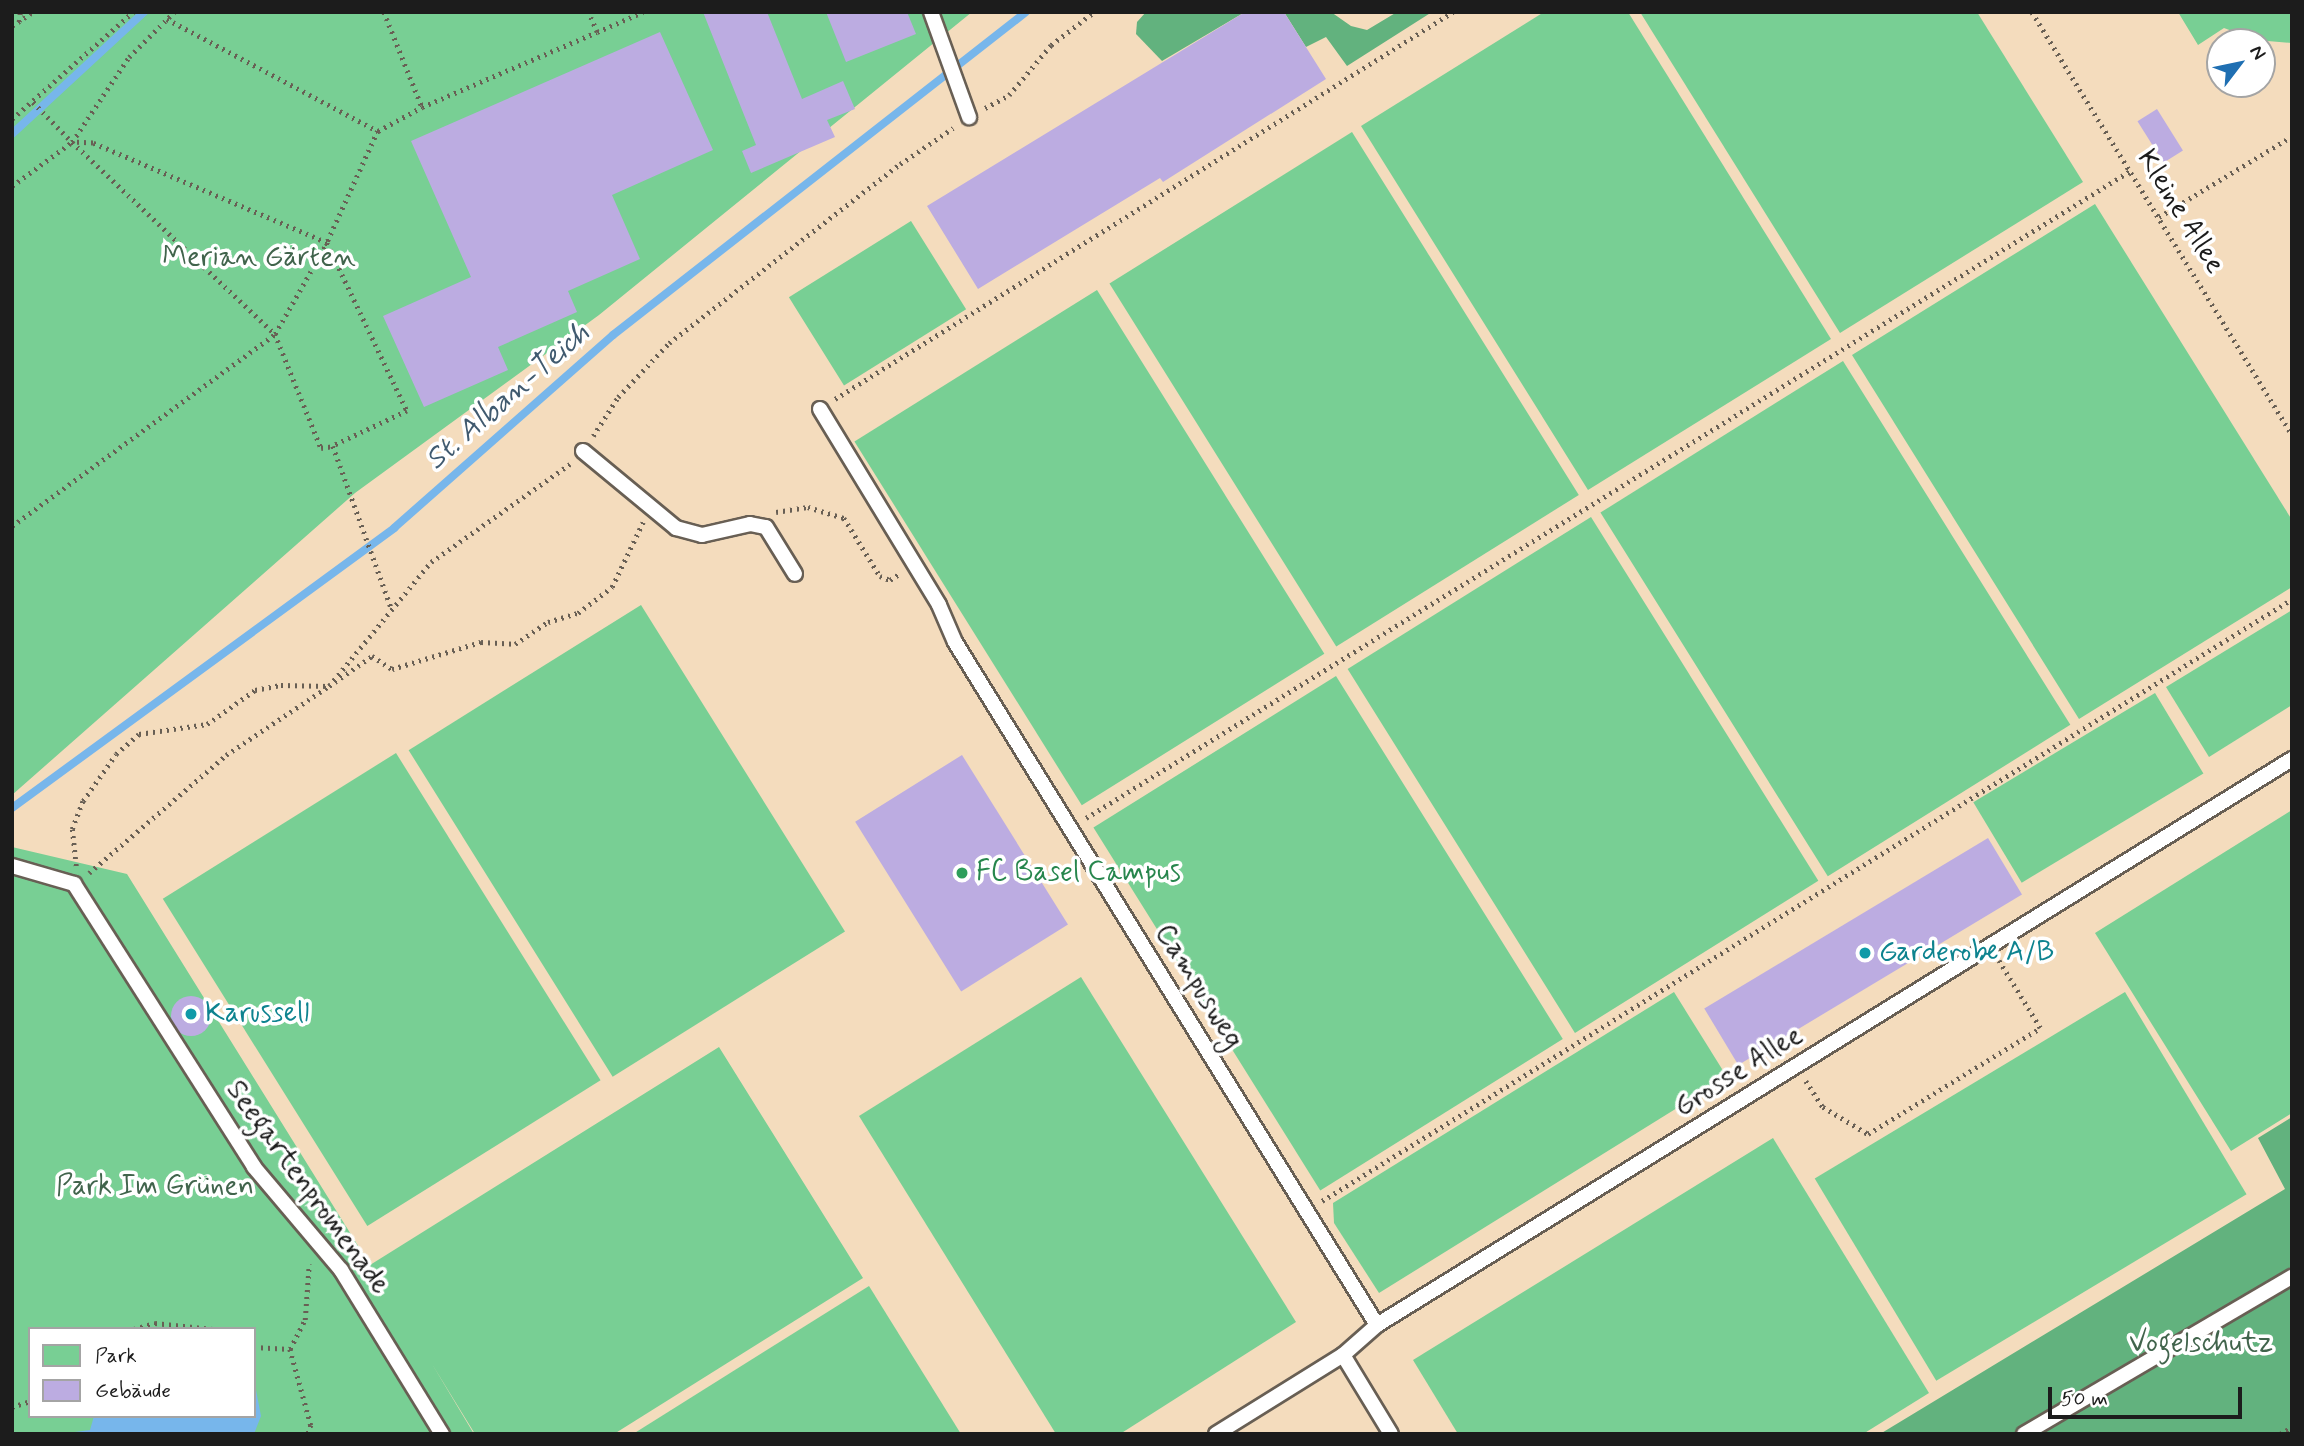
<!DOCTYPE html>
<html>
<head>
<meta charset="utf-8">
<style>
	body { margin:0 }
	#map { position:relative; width:2304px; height:1446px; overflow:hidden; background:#f4dcbd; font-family:Mynerve,sans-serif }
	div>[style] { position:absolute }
	.green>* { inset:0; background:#78cf94; transform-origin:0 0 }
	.forest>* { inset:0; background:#62b27e }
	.water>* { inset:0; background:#77b6eb }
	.stream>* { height:8px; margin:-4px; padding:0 4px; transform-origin:4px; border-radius:4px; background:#77b6eb }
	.building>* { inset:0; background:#bcace1; transform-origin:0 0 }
	.round { border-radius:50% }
	.path>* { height:4.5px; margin-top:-2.25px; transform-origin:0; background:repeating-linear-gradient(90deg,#685f54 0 2px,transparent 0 7px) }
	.roads { filter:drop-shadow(2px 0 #685f54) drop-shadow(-2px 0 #685f54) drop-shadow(0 2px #685f54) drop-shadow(0 -2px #685f54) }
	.lane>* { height:14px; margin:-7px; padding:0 7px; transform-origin:7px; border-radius:7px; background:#fff }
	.dots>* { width:19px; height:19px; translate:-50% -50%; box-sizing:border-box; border:4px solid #fff; border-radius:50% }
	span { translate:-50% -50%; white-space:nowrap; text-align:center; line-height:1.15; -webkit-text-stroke:7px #fff; paint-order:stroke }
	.street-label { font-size:28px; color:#1c1c1c }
	.park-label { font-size:28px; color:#41644c }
	.leisure-label { font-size:28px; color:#27864d }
	.left { translate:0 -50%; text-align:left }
	.culture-label { font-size:28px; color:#0d838f }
	.water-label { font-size:30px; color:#405a6f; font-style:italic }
	.frame { position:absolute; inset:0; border:14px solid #1c1c1c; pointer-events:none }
	.legend { position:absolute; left:28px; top:1327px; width:228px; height:91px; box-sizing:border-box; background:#fff; border:2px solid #a4a4a4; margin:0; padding:9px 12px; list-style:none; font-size:21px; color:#1c1c1c }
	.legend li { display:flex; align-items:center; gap:14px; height:35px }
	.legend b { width:35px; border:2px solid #a4a4a4 }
	.north { position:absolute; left:2206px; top:28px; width:70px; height:70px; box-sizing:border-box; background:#fff; border:2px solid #a4a4a4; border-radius:50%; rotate:58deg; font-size:19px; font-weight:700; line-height:28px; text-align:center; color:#1c1c1c }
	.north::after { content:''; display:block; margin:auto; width:24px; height:32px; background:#1f6fb2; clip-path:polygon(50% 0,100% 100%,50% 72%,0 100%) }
	.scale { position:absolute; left:2048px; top:1387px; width:194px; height:32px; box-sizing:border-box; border:4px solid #1c1c1c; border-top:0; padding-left:9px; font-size:21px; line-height:24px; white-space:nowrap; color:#1c1c1c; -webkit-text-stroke:5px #fff; paint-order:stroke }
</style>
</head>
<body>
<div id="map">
	<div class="green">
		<div style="clip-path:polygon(12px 12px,972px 12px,599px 315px,355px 493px,12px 795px)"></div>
		<div style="clip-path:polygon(1544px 12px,1628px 12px,1831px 339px,1588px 490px,1361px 126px)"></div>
		<div style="clip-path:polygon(1640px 12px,1977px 12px,2083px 182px,1840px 333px)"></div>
		<div style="clip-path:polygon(2178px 12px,2292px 12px,2292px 43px,2256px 40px,2224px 28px,2198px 45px)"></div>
		<div style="left:1352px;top:132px;width:428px;height:286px;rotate:58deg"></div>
		<div style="clip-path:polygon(2095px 204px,2292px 520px,2292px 587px,2079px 719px,1852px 355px)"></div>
		<div style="left:911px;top:221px;width:104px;height:144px;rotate:58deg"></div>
		<div style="left:1097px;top:290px;width:429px;height:286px;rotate:58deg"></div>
		<div style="left:1843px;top:361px;width:429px;height:286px;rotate:58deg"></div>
		<div style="left:1591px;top:517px;width:429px;height:287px;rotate:58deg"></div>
		<div style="left:641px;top:605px;width:385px;height:274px;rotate:58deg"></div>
		<div style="clip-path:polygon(2292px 610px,2292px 705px,2209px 757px,2166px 687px)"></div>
		<div style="left:1336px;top:676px;width:428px;height:286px;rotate:58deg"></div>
		<div style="left:2155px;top:693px;width:94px;height:212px;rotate:59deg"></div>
		<div style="left:396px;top:753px;width:386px;height:275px;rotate:58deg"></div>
		<div style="clip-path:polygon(2292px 810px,2292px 1113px,2231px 1151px,2095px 933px)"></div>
		<div style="clip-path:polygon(evenodd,12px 847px,127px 874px,370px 1265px,719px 1047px,863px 1278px,614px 1434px,475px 1434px,432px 1364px,474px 1434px,12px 1434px,12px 847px,30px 1329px,254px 1329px,254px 1416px,30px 1416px,30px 1329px)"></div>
		<div style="clip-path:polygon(1081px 977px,1296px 1322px,1120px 1434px,1056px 1434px,859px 1116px)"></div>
		<div style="clip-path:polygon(1674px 992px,1727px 1077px,1379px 1293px,1334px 1223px,1333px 1203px)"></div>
		<div style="left:2125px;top:992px;width:236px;height:362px;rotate:59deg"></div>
		<div style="clip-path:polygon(1773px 1138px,1929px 1393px,1863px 1434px,1458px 1434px,1413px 1360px)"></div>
		<div style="clip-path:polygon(869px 1286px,961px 1434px,633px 1434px)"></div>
	</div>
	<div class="forest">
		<div style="clip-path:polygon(1146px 12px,1245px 12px,1162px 61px,1136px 34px,1137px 22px)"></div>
		<div style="clip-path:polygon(1284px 12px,1331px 12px,1351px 26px,1367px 30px,1397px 12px,1432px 12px,1347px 66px,1326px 37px,1306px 47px)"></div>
		<div style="clip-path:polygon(2292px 1117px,2292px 1434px,1880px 1434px,2285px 1189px,2258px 1138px)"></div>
	</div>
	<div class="water">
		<div style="clip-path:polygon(256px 1390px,261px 1416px,254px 1434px,60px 1434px,90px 1430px,94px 1416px,254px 1416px)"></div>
	</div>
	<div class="stream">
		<div style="left:12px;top:134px;width:180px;rotate:-42.7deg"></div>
		<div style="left:12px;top:808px;width:474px;rotate:-36.2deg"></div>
		<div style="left:394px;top:528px;width:292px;rotate:-41.4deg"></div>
		<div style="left:613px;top:335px;width:524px;rotate:-38.03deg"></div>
	</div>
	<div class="building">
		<div style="clip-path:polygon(703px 12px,767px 12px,802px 99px,843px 81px,855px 109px,827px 120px,835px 137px,751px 173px,742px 151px,756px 145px)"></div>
		<div style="clip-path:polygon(826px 12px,907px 12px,916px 34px,846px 62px)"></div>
		<div style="clip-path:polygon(1245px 12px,1284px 12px,1326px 79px,1163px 182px,1160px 178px,978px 289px,927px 206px)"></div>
		<div style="clip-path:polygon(660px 32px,713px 150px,612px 195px,640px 259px,568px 291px,577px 312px,498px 347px,508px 370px,424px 407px,383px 316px,471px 277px,411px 141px)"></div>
		<div style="left:2157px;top:109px;width:49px;height:23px;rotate:58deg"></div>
		<div style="left:962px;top:755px;width:200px;height:126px;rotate:58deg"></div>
		<div style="left:1988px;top:838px;width:66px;height:331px;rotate:59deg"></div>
		<div class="round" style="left:171px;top:996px;width:40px;height:40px"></div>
	</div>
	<div class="path">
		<div style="left:384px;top:12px;width:102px;rotate:68.2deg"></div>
		<div style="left:2032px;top:12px;width:496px;rotate:58.4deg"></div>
		<div style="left:167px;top:19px;width:239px;rotate:28deg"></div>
		<div style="left:378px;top:131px;width:123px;rotate:114.5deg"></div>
		<div style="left:327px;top:243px;width:186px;rotate:64.5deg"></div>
		<div style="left:407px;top:411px;width:82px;rotate:154.7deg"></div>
		<div style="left:333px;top:446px;width:174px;rotate:70.2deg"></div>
		<div style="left:19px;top:22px;width:10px;rotate:-84deg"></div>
		<div style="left:12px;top:26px;width:25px;rotate:-34deg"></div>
		<div style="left:597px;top:32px;width:50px;rotate:-23.5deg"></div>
		<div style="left:33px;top:102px;width:56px;rotate:45.7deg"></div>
		<div style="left:985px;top:108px;width:27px;rotate:-28deg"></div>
		<div style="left:1009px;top:95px;width:65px;rotate:-50deg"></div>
		<div style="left:1051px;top:45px;width:54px;rotate:-37.5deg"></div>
		<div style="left:12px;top:119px;width:162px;rotate:-41.5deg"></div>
		<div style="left:378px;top:131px;width:50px;rotate:-28.6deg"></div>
		<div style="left:422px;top:107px;width:190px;rotate:-23.2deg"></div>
		<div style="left:597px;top:32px;width:22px;rotate:-114deg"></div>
		<div style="left:12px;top:186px;width:74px;rotate:-36.3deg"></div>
		<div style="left:72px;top:142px;width:102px;rotate:-56.2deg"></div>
		<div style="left:129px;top:57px;width:64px;rotate:-45deg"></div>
		<div style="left:2159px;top:217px;width:156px;rotate:-31.3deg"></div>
		<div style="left:835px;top:399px;width:729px;rotate:-32.06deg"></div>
		<div style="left:593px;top:436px;width:46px;rotate:-57.3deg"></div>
		<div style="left:618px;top:397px;width:74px;rotate:-46.6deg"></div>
		<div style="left:669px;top:343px;width:292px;rotate:-37.8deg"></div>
		<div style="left:900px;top:164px;width:64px;rotate:-34.2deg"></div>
		<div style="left:776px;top:512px;width:32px;rotate:-9deg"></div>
		<div style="left:808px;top:507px;width:38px;rotate:17deg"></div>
		<div style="left:844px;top:518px;width:68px;rotate:58.2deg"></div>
		<div style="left:880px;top:576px;width:11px;rotate:22deg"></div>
		<div style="left:890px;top:580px;width:11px;rotate:-34deg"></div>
		<div style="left:12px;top:526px;width:326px;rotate:-36.1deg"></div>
		<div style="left:275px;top:334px;width:105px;rotate:-60.3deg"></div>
		<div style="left:327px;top:243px;width:254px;rotate:-156.9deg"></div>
		<div style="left:93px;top:143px;width:21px;rotate:-177deg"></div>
		<div style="left:72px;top:142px;width:279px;rotate:43.4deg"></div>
		<div style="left:275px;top:334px;width:123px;rotate:68deg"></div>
		<div style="left:321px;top:448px;width:12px;rotate:-9deg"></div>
		<div style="left:1086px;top:818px;width:1228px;rotate:-31.79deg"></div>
		<div style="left:76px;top:866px;width:37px;rotate:-96deg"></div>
		<div style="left:72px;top:829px;width:30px;rotate:-69deg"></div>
		<div style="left:83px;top:801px;width:57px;rotate:-54.9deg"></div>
		<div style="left:116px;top:754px;width:30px;rotate:-41deg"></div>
		<div style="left:139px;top:734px;width:69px;rotate:-8.4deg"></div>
		<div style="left:207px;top:724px;width:59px;rotate:-35.3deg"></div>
		<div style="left:255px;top:690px;width:26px;rotate:-11deg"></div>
		<div style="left:281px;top:685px;width:48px;rotate:1.2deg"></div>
		<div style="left:329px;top:686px;width:52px;rotate:-34.9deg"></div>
		<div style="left:372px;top:656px;width:24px;rotate:33deg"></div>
		<div style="left:392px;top:669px;width:93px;rotate:-16.9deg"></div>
		<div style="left:481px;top:642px;width:34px;rotate:3deg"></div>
		<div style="left:515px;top:644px;width:40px;rotate:-34deg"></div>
		<div style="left:548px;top:622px;width:31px;rotate:-17deg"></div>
		<div style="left:578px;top:613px;width:43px;rotate:-37.4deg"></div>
		<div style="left:612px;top:587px;width:72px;rotate:-64.5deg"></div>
		<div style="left:89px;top:873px;width:181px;rotate:-40.7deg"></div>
		<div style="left:226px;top:755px;width:124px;rotate:-33.8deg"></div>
		<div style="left:329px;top:686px;width:161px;rotate:-50.6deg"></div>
		<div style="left:431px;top:562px;width:170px;rotate:-35.2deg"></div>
		<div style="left:1806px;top:1081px;width:31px;rotate:57deg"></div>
		<div style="left:1823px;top:1107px;width:52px;rotate:31deg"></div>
		<div style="left:1868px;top:1134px;width:202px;rotate:-31.6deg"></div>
		<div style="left:2040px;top:1028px;width:79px;rotate:-121.5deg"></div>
		<div style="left:1322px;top:1201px;width:1142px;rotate:-31.82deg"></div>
		<div style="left:134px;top:1329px;width:22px;rotate:-16deg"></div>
		<div style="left:155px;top:1323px;width:58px;rotate:5.9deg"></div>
		<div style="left:254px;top:1347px;width:36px;rotate:3deg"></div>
		<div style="left:290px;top:1349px;width:33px;rotate:-63deg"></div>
		<div style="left:305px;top:1320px;width:56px;rotate:-85.9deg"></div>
		<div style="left:290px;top:1349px;width:79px;rotate:74.6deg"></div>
		<div style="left:311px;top:1425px;width:9px;rotate:108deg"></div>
		<div style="left:12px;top:1407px;width:19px;rotate:-18deg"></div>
		<div style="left:2280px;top:1434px;width:14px;rotate:-30deg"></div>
	</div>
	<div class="roads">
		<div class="lane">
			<div style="left:931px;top:12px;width:112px;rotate:70.1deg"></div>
			<div style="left:820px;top:409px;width:229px;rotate:58.7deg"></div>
			<div style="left:939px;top:605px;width:40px;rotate:66.6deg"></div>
			<div style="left:955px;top:642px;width:803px;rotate:58.29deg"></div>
			<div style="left:583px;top:451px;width:121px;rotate:39.6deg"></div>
			<div style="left:676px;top:528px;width:27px;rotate:15deg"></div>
			<div style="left:702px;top:535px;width:49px;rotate:-12.9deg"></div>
			<div style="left:750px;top:524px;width:16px;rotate:11deg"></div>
			<div style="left:766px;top:527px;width:55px;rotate:58.3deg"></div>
			<div style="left:12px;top:866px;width:65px;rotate:16.2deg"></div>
			<div style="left:74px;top:884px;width:335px;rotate:57.5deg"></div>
			<div style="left:254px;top:1167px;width:135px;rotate:49.8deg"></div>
			<div style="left:341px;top:1270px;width:193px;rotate:58.4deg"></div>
			<div style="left:1343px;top:1355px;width:92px;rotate:58.7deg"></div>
			<div style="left:1216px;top:1434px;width:150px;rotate:-31.9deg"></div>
			<div style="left:1343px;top:1355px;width:45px;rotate:-41.4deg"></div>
			<div style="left:1377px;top:1325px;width:1076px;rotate:-31.74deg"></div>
			<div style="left:2024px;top:1434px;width:311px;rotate:-30.4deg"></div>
		</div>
	</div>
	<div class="dots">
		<div style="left:962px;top:873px;background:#2e9e5b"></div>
		<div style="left:1865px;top:953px;background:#0f9aa8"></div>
		<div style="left:191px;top:1014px;background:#0f9aa8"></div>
	</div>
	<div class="street-label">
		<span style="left:2180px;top:212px;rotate:58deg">Kleine Allee</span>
		<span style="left:1198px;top:987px;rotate:58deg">Campusweg</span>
		<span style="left:1739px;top:1072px;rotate:-32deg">Grosse Allee</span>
		<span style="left:307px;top:1188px;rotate:54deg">Seegartenpromenade</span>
	</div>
	<div class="park-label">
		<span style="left:259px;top:258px">Merian Gärten</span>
		<span style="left:155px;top:1187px">Park Im Grünen</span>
		<span style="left:2201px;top:1344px">Vogelschutz</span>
	</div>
	<div class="leisure-label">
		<span class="left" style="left:976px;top:873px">FC Basel Campus</span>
	</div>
	<div class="culture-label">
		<span class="left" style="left:1879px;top:953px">Garderobe A/B</span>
		<span class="left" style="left:205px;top:1014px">Karussell</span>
	</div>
	<div class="water-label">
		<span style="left:508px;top:397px;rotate:-41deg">St. Alban-Teich</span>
	</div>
	<div class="frame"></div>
	<ul class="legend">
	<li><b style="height:19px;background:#78cf94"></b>Park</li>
	<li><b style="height:19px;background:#bcace1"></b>Gebäude</li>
	</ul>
	<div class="north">N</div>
	<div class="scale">50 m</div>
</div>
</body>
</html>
